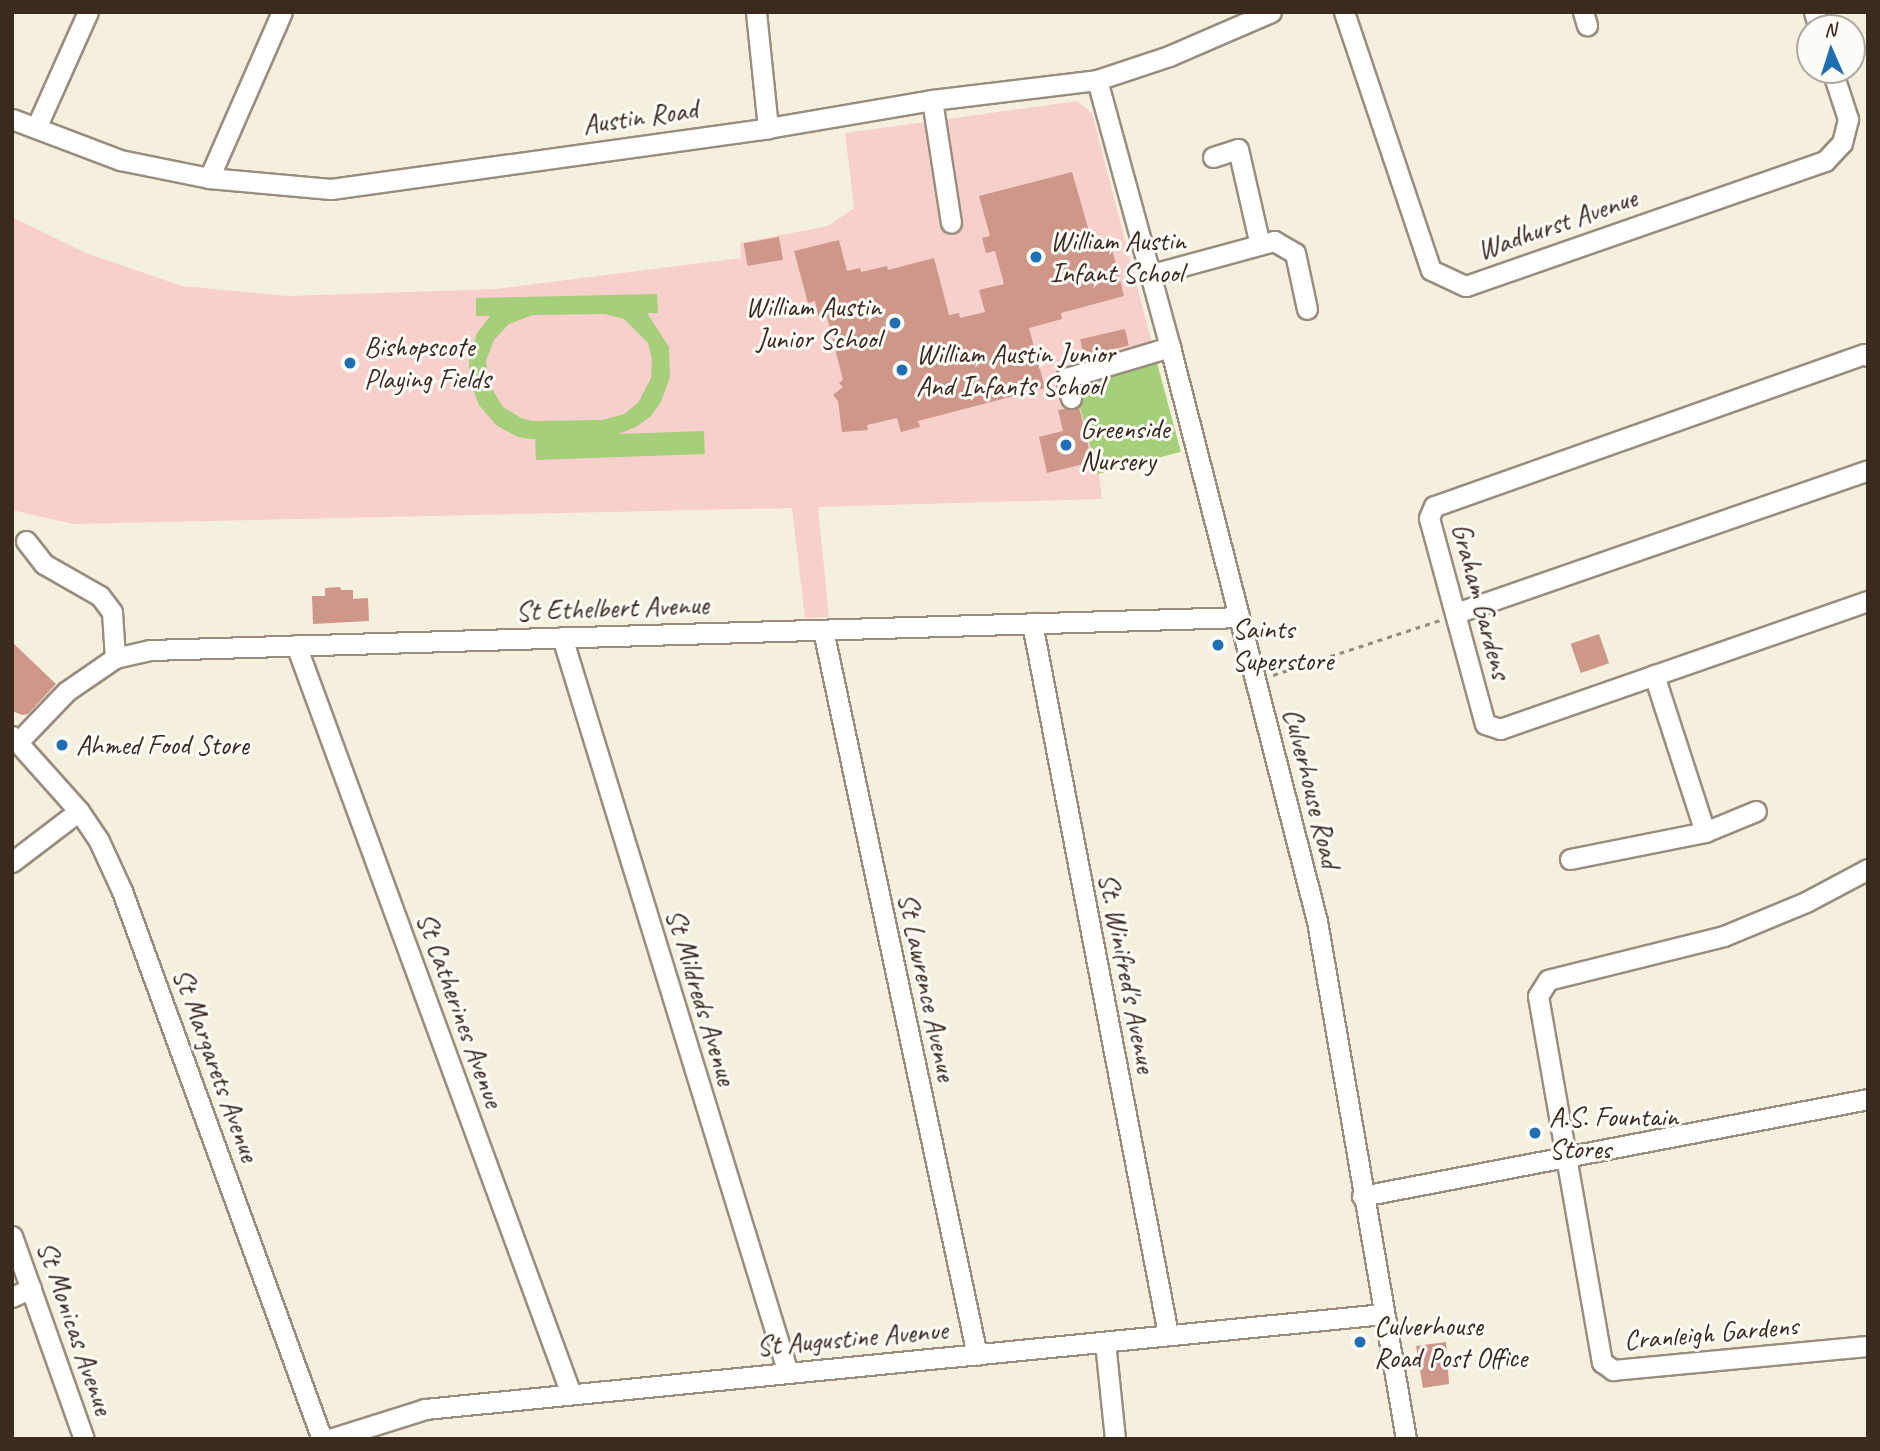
<!DOCTYPE html>
<html>
<head>
<meta charset="utf-8">
<style>
	body { margin:0 }
	#map { position:relative; width:1880px; height:1451px; overflow:hidden; background:#f5f0de; font-family:Caveat,sans-serif }
	div>[style] { position:absolute }
	.built>* { inset:0; background:#f7d0cb }
	.green>* { inset:0; background:#a5cf7b; transform-origin:0 0 }
	.building>* { inset:0; background:#cf968a; transform-origin:0 0 }
	.path>* { height:2.5px; margin-top:-1.25px; transform-origin:0; background:repeating-linear-gradient(90deg,#988d7e 0 5px,transparent 0 10px) }
	.roads { filter:drop-shadow(2px 0 #988d7e) drop-shadow(-2px 0 #988d7e) drop-shadow(0 2px #988d7e) drop-shadow(0 -2px #988d7e) }
	.minor>* { height:19px; margin:-9.5px; padding:0 9.5px; transform-origin:9.5px; border-radius:9.5px; background:#fff }
	.dots>* { width:19px; height:19px; translate:-50% -50%; box-sizing:border-box; border:4px solid #fdfcf7; border-radius:50% }
	span { translate:-50% -50%; white-space:nowrap; text-align:center; line-height:1.15; -webkit-text-stroke:6px #fdfcf7; paint-order:stroke }
	.street-label { font-size:28px; color:#3b2a1e }
	.poi-label { font-size:28px; color:#3b2a1e }
	.left { translate:0 -50%; text-align:left }
	.right { translate:-100% -50%; text-align:right }
	.frame { position:absolute; inset:0; border:14px solid #3b2a1e; pointer-events:none }
	.north { position:absolute; left:1796px; top:14px; width:70px; height:70px; box-sizing:border-box; background:#fdfcf7; border:2px solid #afa8a0; border-radius:50%; rotate:357deg; font-size:19px; font-weight:700; line-height:28px; text-align:center; color:#3b2a1e }
	.north::after { content:''; display:block; margin:auto; width:24px; height:32px; background:#1f6fb2; clip-path:polygon(50% 0,100% 100%,50% 72%,0 100%) }
</style>
</head>
<body>
<div id="map">
	<div class="built">
		<div style="clip-path:polygon(1077px 101px,1092px 113px,1156px 359px,1073px 381px,1099px 475px,1102px 499px,818px 507px,829px 617px,805px 618px,792px 508px,73px 524px,12px 510px,12px 217px,86px 253px,182px 286px,288px 296px,496px 289px,741px 258px,740px 243px,828px 226px,854px 208px,845px 133px)"></div>
	</div>
	<div class="green">
		<div style="clip-path:polygon(evenodd,657px 294px,658px 313px,647px 313px,669px 347px,670px 377px,661px 402px,651px 416px,636px 427px,611px 437px,530px 439px,518px 437px,496px 425px,479px 405px,469px 379px,469px 361px,477px 333px,490px 316px,476px 316px,476px 298px,657px 294px,605px 314px,624px 319px,648px 343px,652px 359px,651px 378px,638px 403px,624px 414px,603px 420px,532px 421px,521px 418px,503px 407px,489px 384px,486px 361px,494px 340px,509px 324px,533px 315px,605px 314px)"></div>
		<div style="left:1156px;top:359px;width:96px;height:86px;rotate:75deg"></div>
		<div style="left:704px;top:431px;width:23px;height:169px;rotate:88deg"></div>
	</div>
	<div class="building">
		<div style="clip-path:polygon(1072px 172px,1093px 245px,1110px 241px,1124px 296px,1061px 313px,1062px 319px,1029px 328px,1045px 388px,918px 421px,920px 427px,901px 432px,897px 418px,867px 425px,868px 430px,842px 432px,838px 401px,833px 395px,843px 387px,839px 383px,843px 380px,827px 317px,819px 319px,815px 301px,808px 303px,794px 251px,839px 240px,847px 271px,860px 268px,861px 272px,887px 266px,888px 270px,934px 258px,949px 315px,959px 313px,960px 318px,985px 312px,979px 290px,1004px 284px,995px 251px,986px 253px,982px 238px,990px 236px,979px 196px)"></div>
		<div style="left:779px;top:237px;width:23px;height:36px;rotate:80deg"></div>
		<div style="left:1125px;top:329px;width:17px;height:46px;rotate:77deg"></div>
		<div style="clip-path:polygon(1079px 407px,1092px 462px,1047px 473px,1039px 437px,1063px 431px,1058px 410px)"></div>
		<div style="clip-path:polygon(340px 587px,341px 590px,353px 590px,353px 599px,368px 598px,369px 621px,313px 624px,312px 596px,325px 596px,325px 588px)"></div>
		<div style="left:1599px;top:634px;width:31px;height:30px;rotate:71deg"></div>
		<div style="clip-path:polygon(12px 642px,56px 684px,28px 714px,22px 715px,12px 711px)"></div>
		<div style="clip-path:polygon(1446px 1342px,1449px 1384px,1423px 1388px,1416px 1346px)"></div>
	</div>
	<div class="path">
		<div style="left:1273px;top:675px;width:176px;rotate:-18.2deg"></div>
	</div>
	<div class="roads">
		<div class="minor">
			<div style="left:756px;top:12px;width:117px;rotate:84.1deg"></div>
			<div style="left:1344px;top:12px;width:272px;rotate:71.4deg"></div>
			<div style="left:1431px;top:270px;width:38px;rotate:25deg"></div>
			<div style="left:1466px;top:286px;width:380px;rotate:-19.2deg"></div>
			<div style="left:1825px;top:161px;width:25px;rotate:-47deg"></div>
			<div style="left:1842px;top:143px;width:25px;rotate:-76deg"></div>
			<div style="left:1848px;top:119px;width:52px;rotate:-108.1deg"></div>
			<div style="left:1583px;top:12px;width:14px;rotate:73deg"></div>
			<div style="left:1814px;top:12px;width:17px;rotate:73deg"></div>
			<div style="left:1097px;top:80px;width:277px;rotate:74.7deg"></div>
			<div style="left:1170px;top:347px;width:593px;rotate:75.64deg"></div>
			<div style="left:1317px;top:921px;width:526px;rotate:80.25deg"></div>
			<div style="left:932px;top:100px;width:124px;rotate:81.2deg"></div>
			<div style="left:12px;top:119px;width:116px;rotate:20.8deg"></div>
			<div style="left:120px;top:160px;width:91px;rotate:11.4deg"></div>
			<div style="left:209px;top:178px;width:122px;rotate:5.2deg"></div>
			<div style="left:331px;top:189px;width:441px;rotate:-7.9deg"></div>
			<div style="left:768px;top:128px;width:166px;rotate:-9.7deg"></div>
			<div style="left:932px;top:100px;width:166px;rotate:-6.9deg"></div>
			<div style="left:1097px;top:80px;width:76px;rotate:-18.4deg"></div>
			<div style="left:1169px;top:56px;width:111px;rotate:-23.3deg"></div>
			<div style="left:36px;top:128px;width:127px;rotate:-65.9deg"></div>
			<div style="left:1213px;top:157px;width:26px;rotate:-18deg"></div>
			<div style="left:1238px;top:149px;width:98px;rotate:77.1deg"></div>
			<div style="left:209px;top:178px;width:181px;rotate:-66.3deg"></div>
			<div style="left:1149px;top:275px;width:130px;rotate:-15.2deg"></div>
			<div style="left:1274px;top:241px;width:24px;rotate:30deg"></div>
			<div style="left:1295px;top:253px;width:57px;rotate:77.9deg"></div>
			<div style="left:1868px;top:356px;width:4px;rotate:-153deg"></div>
			<div style="left:1864px;top:354px;width:456px;rotate:160.5deg"></div>
			<div style="left:1434px;top:506px;width:13px;rotate:113deg"></div>
			<div style="left:1429px;top:518px;width:213px;rotate:74.8deg"></div>
			<div style="left:1485px;top:724px;width:16px;rotate:18deg"></div>
			<div style="left:1500px;top:729px;width:390px;rotate:-19.2deg"></div>
			<div style="left:1071px;top:398px;width:21px;rotate:-104deg"></div>
			<div style="left:1066px;top:378px;width:109px;rotate:-16.6deg"></div>
			<div style="left:26px;top:541px;width:29px;rotate:52deg"></div>
			<div style="left:44px;top:564px;width:64px;rotate:29.7deg"></div>
			<div style="left:100px;top:596px;width:20px;rotate:53deg"></div>
			<div style="left:112px;top:612px;width:46px;rotate:86.3deg"></div>
			<div style="left:1456px;top:613px;width:436px;rotate:-19.1deg"></div>
			<div style="left:1032px;top:623px;width:724px;rotate:79.17deg"></div>
			<div style="left:823px;top:630px;width:741px;rotate:78.01deg"></div>
			<div style="left:562px;top:637px;width:770px;rotate:72.93deg"></div>
			<div style="left:296px;top:645px;width:798px;rotate:69.84deg"></div>
			<div style="left:1654px;top:675px;width:165px;rotate:72deg"></div>
			<div style="left:12px;top:736px;width:101px;rotate:48.2deg"></div>
			<div style="left:79px;top:811px;width:36px;rotate:56deg"></div>
			<div style="left:99px;top:841px;width:55px;rotate:65.3deg"></div>
			<div style="left:122px;top:891px;width:583px;rotate:69.95deg"></div>
			<div style="left:19px;top:741px;width:69px;rotate:-46.2deg"></div>
			<div style="left:67px;top:691px;width:58px;rotate:-34.5deg"></div>
			<div style="left:115px;top:658px;width:36px;rotate:-13deg"></div>
			<div style="left:150px;top:650px;width:1090px;rotate:-1.73deg"></div>
			<div style="left:1570px;top:859px;width:138px;rotate:-11.3deg"></div>
			<div style="left:1705px;top:832px;width:55px;rotate:-22.4deg"></div>
			<div style="left:12px;top:862px;width:84px;rotate:-37.3deg"></div>
			<div style="left:1868px;top:869px;width:70px;rotate:152deg"></div>
			<div style="left:1806px;top:902px;width:89px;rotate:157.5deg"></div>
			<div style="left:1724px;top:936px;width:181px;rotate:166deg"></div>
			<div style="left:1548px;top:980px;width:19px;rotate:122deg"></div>
			<div style="left:1538px;top:996px;width:372px;rotate:80.1deg"></div>
			<div style="left:1602px;top:1362px;width:14px;rotate:36deg"></div>
			<div style="left:1613px;top:1370px;width:256px;rotate:-5.4deg"></div>
			<div style="left:1362px;top:1196px;width:515px;rotate:-10.85deg"></div>
			<div style="left:12px;top:1236px;width:215px;rotate:70.5deg"></div>
			<div style="left:12px;top:1297px;width:21px;rotate:-25deg"></div>
			<div style="left:1105px;top:1342px;width:98px;rotate:84.1deg"></div>
			<div style="left:330px;top:1439px;width:100px;rotate:-17.5deg"></div>
			<div style="left:425px;top:1409px;width:964px;rotate:-5.66deg"></div>
		</div>
	</div>
	<div class="dots">
		<div style="left:1036px;top:257px;background:#1f6fb2"></div>
		<div style="left:895px;top:323px;background:#1f6fb2"></div>
		<div style="left:350px;top:363px;background:#1f6fb2"></div>
		<div style="left:902px;top:370px;background:#1f6fb2"></div>
		<div style="left:1066px;top:445px;background:#1f6fb2"></div>
		<div style="left:1218px;top:645px;background:#1f6fb2"></div>
		<div style="left:62px;top:745px;background:#1f6fb2"></div>
		<div style="left:1535px;top:1133px;background:#1f6fb2"></div>
		<div style="left:1360px;top:1342px;background:#1f6fb2"></div>
	</div>
	<div class="street-label">
		<span style="left:640px;top:117px;rotate:-8deg">Austin Road</span>
		<span style="left:1557px;top:224px;rotate:-19deg">Wadhurst Avenue</span>
		<span style="left:1481px;top:601px;rotate:75deg">Graham Gardens</span>
		<span style="left:612px;top:608px;rotate:-2deg">St Ethelbert Avenue</span>
		<span style="left:1312px;top:788px;rotate:76deg">Culverhouse Road</span>
		<span style="left:1127px;top:973px;rotate:79deg">St. Winifred's Avenue</span>
		<span style="left:927px;top:987px;rotate:78deg">St Lawrence Avenue</span>
		<span style="left:701px;top:997px;rotate:73deg">St Mildreds Avenue</span>
		<span style="left:460px;top:1010px;rotate:70deg">St Catherines Avenue</span>
		<span style="left:216px;top:1065px;rotate:70deg">St Margarets Avenue</span>
		<span style="left:75px;top:1328px;rotate:71deg">St Monicas Avenue</span>
		<span style="left:1711px;top:1333px;rotate:-5deg">Cranleigh Gardens</span>
		<span style="left:852px;top:1338px;rotate:-5deg">St Augustine Avenue</span>
	</div>
	<div class="poi-label">
		<span class="left" style="left:1050px;top:257px">William Austin<br>Infant School</span>
		<span class="right" style="left:881px;top:323px">William Austin<br>Junior School</span>
		<span class="left" style="left:364px;top:363px">Bishopscote<br>Playing Fields</span>
		<span class="left" style="left:916px;top:370px">William Austin Junior<br>And Infants School</span>
		<span class="left" style="left:1080px;top:445px">Greenside<br>Nursery</span>
		<span class="left" style="left:1232px;top:645px">Saints<br>Superstore</span>
		<span class="left" style="left:76px;top:745px">Ahmed Food Store</span>
		<span class="left" style="left:1549px;top:1133px">A.S. Fountain<br>Stores</span>
		<span class="left" style="left:1374px;top:1342px">Culverhouse<br>Road Post Office</span>
	</div>
	<div class="frame"></div>
	<div class="north">N</div>
</div>
</body>
</html>
